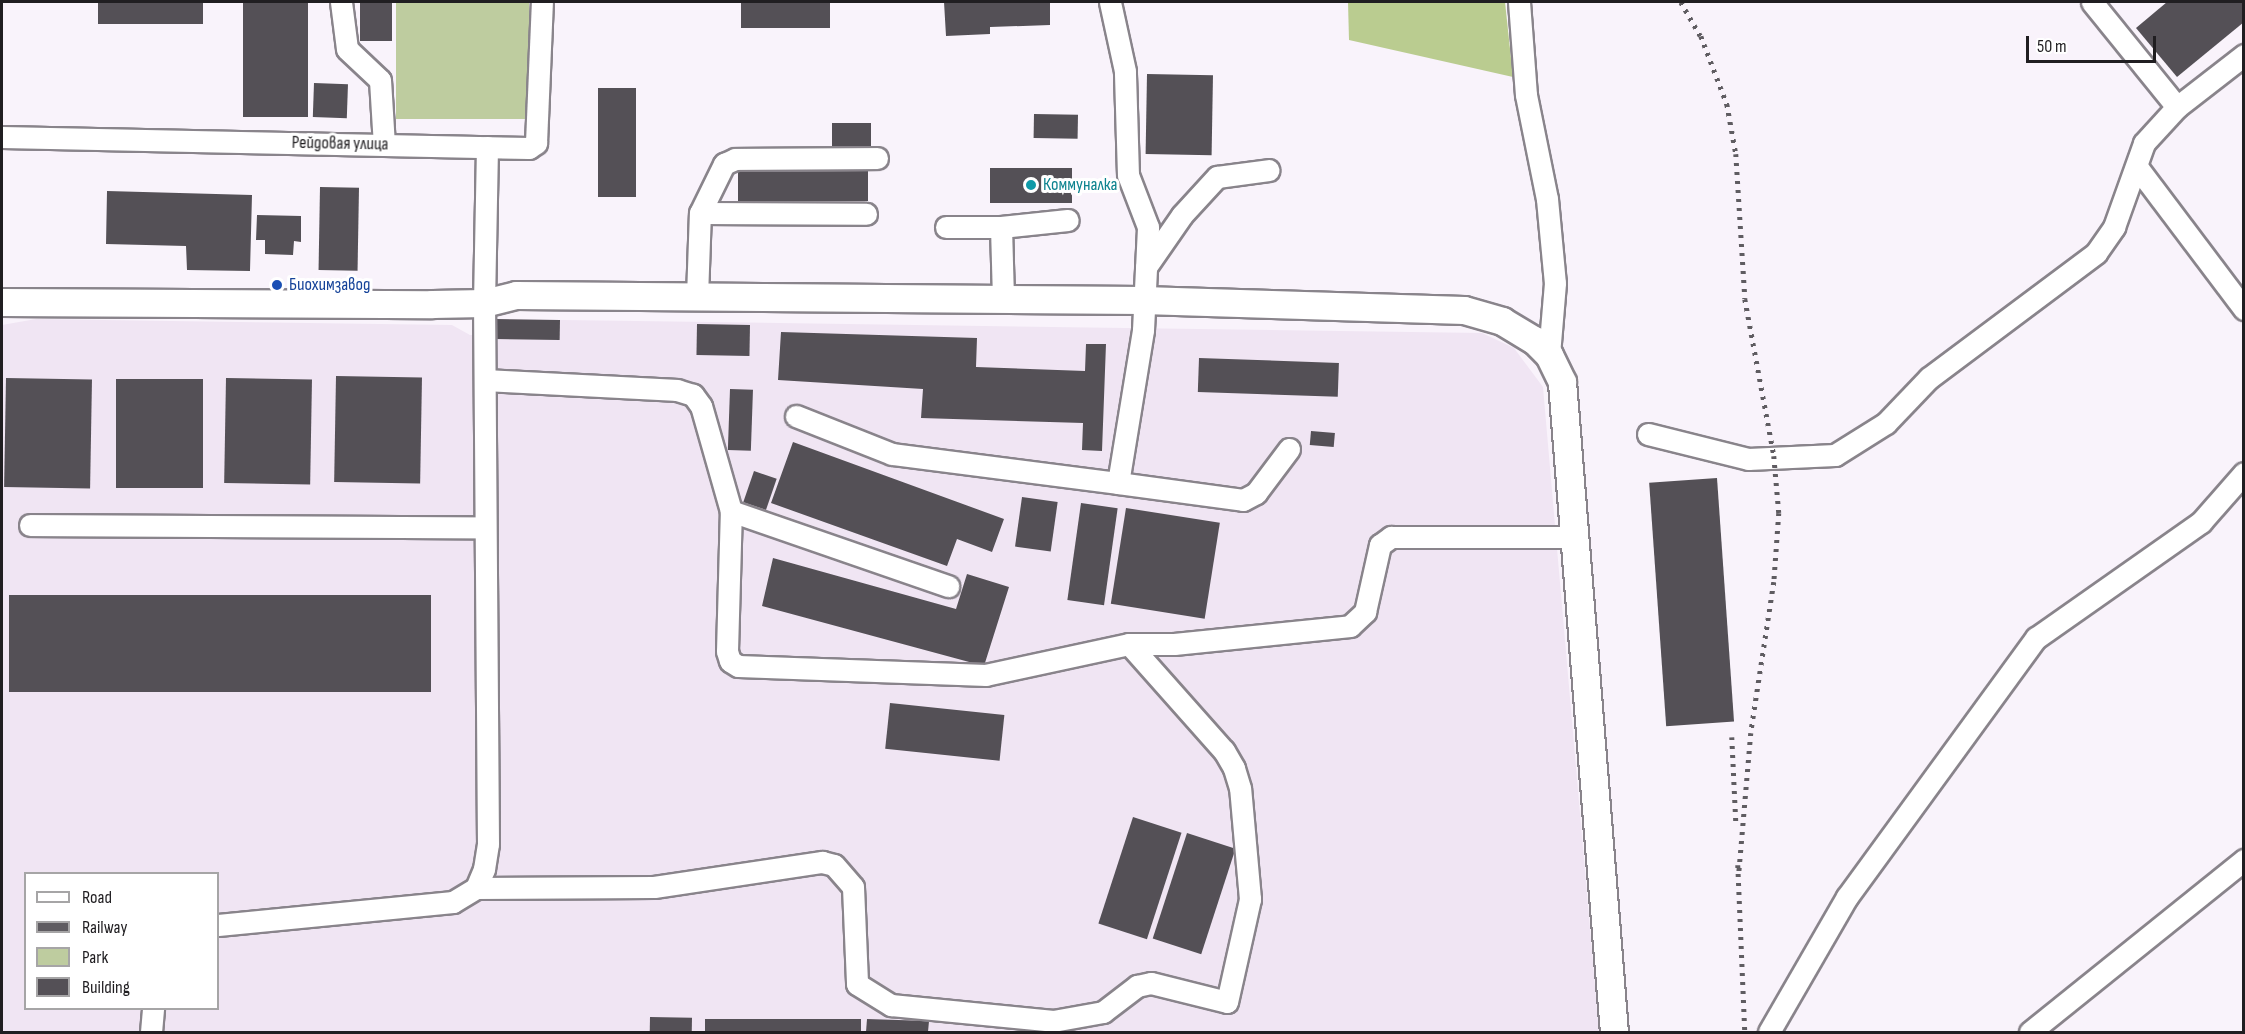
<!DOCTYPE html>
<html>
<head>
<meta charset="utf-8">
<style>
	body { margin:0 }
	#map { position:relative; width:2245px; height:1034px; overflow:hidden; background:#f9f3fb; font-family:"Sofia Sans Condensed",sans-serif }
	div>[style] { position:absolute }
	.built>* { inset:0; background:#f0e5f3 }
	.green>* { inset:0; background:#becc9f; transform-origin:0 0 }
	.forest>* { inset:0; background:#bacc90 }
	.building>* { inset:0; background:#545056; transform-origin:0 0 }
	.roads { filter:drop-shadow(2px 0 #89848b) drop-shadow(-2px 0 #89848b) drop-shadow(0 2px #89848b) drop-shadow(0 -2px #89848b) }
	.minor>* { height:21px; margin:-10.5px; padding:0 10.5px; transform-origin:10.5px; border-radius:10.5px; background:#fff }
	.major>* { height:27px; margin:-13.5px; padding:0 13.5px; transform-origin:13.5px; border-radius:13.5px; background:#fff }
	.rail>* { height:4.5px; margin-top:-2.25px; transform-origin:0; background:repeating-linear-gradient(90deg,#5f5c61 0 3px,transparent 0 9px) }
	.dots>* { width:16px; height:16px; translate:-50% -50%; box-sizing:border-box; border:3px solid #fff; border-radius:50% }
	span { translate:-50% -50%; white-space:nowrap; text-align:center; line-height:1.15; -webkit-text-stroke:6px #fff; paint-order:stroke }
	.street-label { font-size:18px; color:#201e21 }
	.culture-label { font-size:18px; color:#0d838f }
	.left { translate:0 -50%; text-align:left }
	.transit-label { font-size:18px; color:#164399 }
	.frame { position:absolute; inset:0; border:3px solid #201e21; pointer-events:none }
	.legend { position:absolute; left:24px; top:872px; width:195px; height:138px; box-sizing:border-box; background:#fff; border:2px solid #a6a5a6; margin:0; padding:8px 10px; list-style:none; font-size:18px; color:#201e21 }
	.legend li { display:flex; align-items:center; gap:12px; height:30px }
	.legend b { width:30px; border:2px solid #a6a5a6 }
	.scale { position:absolute; left:2026px; top:36px; width:130px; height:27px; box-sizing:border-box; border:3px solid #201e21; border-top:0; padding-left:8px; font-size:18px; line-height:21px; white-space:nowrap; color:#201e21; -webkit-text-stroke:4px #fff; paint-order:stroke }
</style>
</head>
<body>
<div id="map">
	<div class="built">
		<div style="clip-path:polygon(evenodd,36px 319px,452px 325px,470px 335px,495px 335px,496px 319px,1482px 333px,1514px 348px,1543px 387px,1599px 1032px,2px 1032px,2px 325px,36px 319px,26px 874px,218px 874px,218px 1008px,26px 1008px,26px 874px)"></div>
	</div>
	<div class="green">
		<div style="left:396px;top:2px;width:133px;height:117px"></div>
	</div>
	<div class="forest">
		<div style="clip-path:polygon(1348px 2px,1505px 2px,1513px 77px,1349px 40px)"></div>
	</div>
	<div class="building">
		<div style="left:98px;top:2px;width:105px;height:22px"></div>
		<div style="left:243px;top:2px;width:65px;height:115px"></div>
		<div style="left:360px;top:2px;width:32px;height:39px"></div>
		<div style="clip-path:polygon(794px 2px,830px 2px,830px 28px,741px 28px,741px 3px)"></div>
		<div style="clip-path:polygon(944px 2px,1050px 2px,1050px 25px,990px 27px,990px 34px,946px 36px)"></div>
		<div style="clip-path:polygon(2167px 2px,2244px 2px,2244px 22px,2177px 77px,2136px 28px)"></div>
		<div style="left:1147px;top:74px;width:66px;height:80px;rotate:1deg"></div>
		<div style="left:314px;top:83px;width:34px;height:34px;rotate:2deg"></div>
		<div style="left:598px;top:88px;width:38px;height:109px"></div>
		<div style="left:1034px;top:114px;width:44px;height:24px;rotate:1deg"></div>
		<div style="left:832px;top:123px;width:39px;height:25px"></div>
		<div style="left:738px;top:167px;width:130px;height:34px"></div>
		<div style="left:990px;top:168px;width:82px;height:35px"></div>
		<div style="left:320px;top:187px;width:39px;height:83px;rotate:1deg"></div>
		<div style="clip-path:polygon(107px 191px,252px 195px,250px 271px,187px 270px,186px 246px,106px 244px)"></div>
		<div style="clip-path:polygon(257px 215px,301px 216px,301px 242px,294px 241px,293px 255px,265px 254px,265px 240px,256px 240px)"></div>
		<div style="left:496px;top:319px;width:64px;height:20px;rotate:1deg"></div>
		<div style="left:697px;top:324px;width:53px;height:31px;rotate:1deg"></div>
		<div style="clip-path:polygon(781px 332px,977px 338px,976px 367px,1085px 371px,1086px 344px,1106px 344px,1102px 451px,1082px 450px,1083px 423px,921px 418px,923px 389px,778px 380px)"></div>
		<div style="left:1199px;top:358px;width:140px;height:34px;rotate:2deg"></div>
		<div style="left:336px;top:376px;width:86px;height:106px;rotate:1deg"></div>
		<div style="left:6px;top:378px;width:86px;height:109px;rotate:1deg"></div>
		<div style="left:226px;top:378px;width:86px;height:105px;rotate:1deg"></div>
		<div style="left:116px;top:379px;width:87px;height:109px"></div>
		<div style="left:730px;top:389px;width:23px;height:61px;rotate:2deg"></div>
		<div style="left:1311px;top:431px;width:24px;height:14px;rotate:5deg"></div>
		<div style="clip-path:polygon(793px 442px,1004px 519px,992px 552px,957px 539px,947px 566px,771px 503px)"></div>
		<div style="left:754px;top:471px;width:24px;height:33px;rotate:19deg"></div>
		<div style="left:1717px;top:478px;width:244px;height:68px;rotate:86deg"></div>
		<div style="left:1022px;top:497px;width:36px;height:50px;rotate:8deg"></div>
		<div style="left:1081px;top:503px;width:37px;height:98px;rotate:8deg"></div>
		<div style="left:1126px;top:508px;width:95px;height:97px;rotate:9deg"></div>
		<div style="clip-path:polygon(773px 558px,956px 609px,967px 574px,1009px 587px,984px 666px,762px 606px)"></div>
		<div style="left:9px;top:595px;width:422px;height:97px"></div>
		<div style="left:890px;top:703px;width:115px;height:46px;rotate:6deg"></div>
		<div style="left:1133px;top:817px;width:51px;height:112px;rotate:18deg"></div>
		<div style="left:1187px;top:833px;width:51px;height:111px;rotate:18deg"></div>
		<div style="left:650px;top:1017px;width:42px;height:15px;rotate:1deg"></div>
		<div style="left:705px;top:1019px;width:156px;height:13px"></div>
		<div style="clip-path:polygon(867px 1019px,929px 1021px,928px 1032px,866px 1032px)"></div>
	</div>
	<div class="roads">
		<div class="minor">
			<div style="left:341px;top:2px;width:47px;rotate:82.7deg"></div>
			<div style="left:347px;top:49px;width:45px;rotate:43.2deg"></div>
			<div style="left:380px;top:80px;width:65px;rotate:86.5deg"></div>
			<div style="left:1519px;top:2px;width:93px;rotate:85.7deg"></div>
			<div style="left:1526px;top:95px;width:106px;rotate:78.6deg"></div>
			<div style="left:1547px;top:199px;width:84px;rotate:84.6deg"></div>
			<div style="left:1555px;top:283px;width:72px;rotate:94.8deg"></div>
			<div style="left:2092px;top:2px;width:135px;rotate:51deg"></div>
			<div style="left:2px;top:137px;width:527px;rotate:1.2deg"></div>
			<div style="left:529px;top:148px;width:9px;rotate:-36deg"></div>
			<div style="left:536px;top:143px;width:141px;rotate:-87.6deg"></div>
			<div style="left:2137px;top:167px;width:178px;rotate:53deg"></div>
			<div style="left:700px;top:213px;width:166px;rotate:0.3deg"></div>
			<div style="left:946px;top:227px;width:55px"></div>
			<div style="left:1001px;top:227px;width:67px;rotate:-6deg"></div>
			<div style="left:1001px;top:227px;width:71px;rotate:88.4deg"></div>
			<div style="left:1146px;top:267px;width:63px;rotate:-55.3deg"></div>
			<div style="left:1182px;top:215px;width:52px;rotate:-47.4deg"></div>
			<div style="left:1217px;top:177px;width:52px;rotate:-7.7deg"></div>
			<div style="left:697px;top:297px;width:84px;rotate:-88deg"></div>
			<div style="left:700px;top:213px;width:55px;rotate:-63.9deg"></div>
			<div style="left:724px;top:164px;width:12px;rotate:-24deg"></div>
			<div style="left:735px;top:159px;width:142px;rotate:-0.4deg"></div>
			<div style="left:796px;top:416px;width:103px;rotate:21.6deg"></div>
			<div style="left:892px;top:454px;width:228px;rotate:7.3deg"></div>
			<div style="left:1118px;top:483px;width:155px;rotate:-80.7deg"></div>
			<div style="left:1143px;top:330px;width:103px;rotate:-87.2deg"></div>
			<div style="left:1148px;top:227px;width:56px;rotate:-111deg"></div>
			<div style="left:1128px;top:175px;width:104px;rotate:-91.7deg"></div>
			<div style="left:1125px;top:71px;width:71px;rotate:-102.3deg"></div>
			<div style="left:1648px;top:434px;width:103px;rotate:14deg"></div>
			<div style="left:1748px;top:459px;width:87px;rotate:-2.6deg"></div>
			<div style="left:1835px;top:455px;width:60px;rotate:-32.1deg"></div>
			<div style="left:1886px;top:423px;width:62px;rotate:-46.3deg"></div>
			<div style="left:1929px;top:378px;width:209px;rotate:-36.8deg"></div>
			<div style="left:2096px;top:253px;width:32px;rotate:-55deg"></div>
			<div style="left:2114px;top:227px;width:89px;rotate:-70.3deg"></div>
			<div style="left:2144px;top:143px;width:49px;rotate:-47.5deg"></div>
			<div style="left:2177px;top:107px;width:85px;rotate:-37.8deg"></div>
			<div style="left:1118px;top:483px;width:126px;rotate:7.7deg"></div>
			<div style="left:1243px;top:500px;width:15px;rotate:-28deg"></div>
			<div style="left:1256px;top:493px;width:55px;rotate:-53.1deg"></div>
			<div style="left:731px;top:511px;width:230px;rotate:19.1deg"></div>
			<div style="left:30px;top:525px;width:455px;rotate:0.3deg"></div>
			<div style="left:1129px;top:644px;width:45px"></div>
			<div style="left:1174px;top:644px;width:177px;rotate:-5.8deg"></div>
			<div style="left:1350px;top:626px;width:21px;rotate:-43deg"></div>
			<div style="left:1365px;top:612px;width:69px;rotate:-77.4deg"></div>
			<div style="left:1380px;top:545px;width:14px;rotate:-36deg"></div>
			<div style="left:1391px;top:537px;width:183px"></div>
			<div style="left:476px;top:888px;width:178px;rotate:-0.3deg"></div>
			<div style="left:654px;top:887px;width:170px;rotate:-8.5deg"></div>
			<div style="left:822px;top:862px;width:12px;rotate:14deg"></div>
			<div style="left:834px;top:865px;width:29px;rotate:49deg"></div>
			<div style="left:853px;top:887px;width:97px;rotate:87.6deg"></div>
			<div style="left:857px;top:984px;width:40px;rotate:32deg"></div>
			<div style="left:891px;top:1005px;width:163px;rotate:5.6deg"></div>
			<div style="left:1053px;top:1021px;width:51px;rotate:-10.2deg"></div>
			<div style="left:1103px;top:1012px;width:43px;rotate:-37.4deg"></div>
			<div style="left:1137px;top:986px;width:14px;rotate:-12deg"></div>
			<div style="left:1151px;top:983px;width:78px;rotate:14deg"></div>
			<div style="left:1227px;top:1002px;width:106px;rotate:-77.4deg"></div>
			<div style="left:1250px;top:899px;width:111px;rotate:-95.1deg"></div>
			<div style="left:1240px;top:788px;width:21px;rotate:-107deg"></div>
			<div style="left:1234px;top:768px;width:20px;rotate:-120deg"></div>
			<div style="left:1224px;top:751px;width:143px;rotate:-131.6deg"></div>
			<div style="left:1129px;top:644px;width:146px;rotate:167.8deg"></div>
			<div style="left:986px;top:675px;width:248px;rotate:-177.9deg"></div>
			<div style="left:738px;top:666px;width:9px;rotate:-148deg"></div>
			<div style="left:730px;top:661px;width:10px;rotate:-107deg"></div>
			<div style="left:727px;top:651px;width:140px;rotate:-88.4deg"></div>
			<div style="left:731px;top:511px;width:109px;rotate:-105.9deg"></div>
			<div style="left:701px;top:406px;width:14px;rotate:-126deg"></div>
			<div style="left:693px;top:395px;width:17px;rotate:-163deg"></div>
			<div style="left:677px;top:390px;width:192px;rotate:-177deg"></div>
			<div style="left:218px;top:925px;width:236px;rotate:-5.6deg"></div>
			<div style="left:453px;top:902px;width:27px;rotate:-31deg"></div>
			<div style="left:476px;top:888px;width:21px;rotate:-67deg"></div>
			<div style="left:484px;top:869px;width:25px;rotate:-81deg"></div>
			<div style="left:488px;top:844px;width:541px;rotate:-90.42deg"></div>
			<div style="left:484px;top:303px;width:156px;rotate:-88.9deg"></div>
			<div style="left:151px;top:1032px;width:24px;rotate:-85deg"></div>
			<div style="left:1769px;top:1032px;width:156px;rotate:-60deg"></div>
			<div style="left:1847px;top:897px;width:321px;rotate:-53.9deg"></div>
			<div style="left:2036px;top:638px;width:202px;rotate:-35.1deg"></div>
			<div style="left:2201px;top:522px;width:65px;rotate:-48.7deg"></div>
			<div style="left:2030px;top:1032px;width:275px;rotate:-38.8deg"></div>
		</div>
		<div class="major">
			<div style="left:2px;top:302px;width:430px;rotate:0.3deg"></div>
			<div style="left:432px;top:304px;width:52px;rotate:-1.1deg"></div>
			<div style="left:484px;top:303px;width:33px;rotate:-14deg"></div>
			<div style="left:516px;top:295px;width:627px;rotate:0.46deg"></div>
			<div style="left:1143px;top:300px;width:321px;rotate:1.8deg"></div>
			<div style="left:1464px;top:310px;width:40px;rotate:16deg"></div>
			<div style="left:1502px;top:321px;width:37px;rotate:31deg"></div>
			<div style="left:1534px;top:340px;width:21px;rotate:45deg"></div>
			<div style="left:1549px;top:355px;width:30px;rotate:64deg"></div>
			<div style="left:1562px;top:382px;width:652px;rotate:85.43deg"></div>
		</div>
	</div>
	<div class="rail">
		<div style="left:1681px;top:2px;width:39px;rotate:60deg"></div>
		<div style="left:1701px;top:36px;width:73px;rotate:69.1deg"></div>
		<div style="left:1727px;top:104px;width:51px;rotate:79.8deg"></div>
		<div style="left:1736px;top:154px;width:145px;rotate:86.4deg"></div>
		<div style="left:1745px;top:299px;width:160px;rotate:79.5deg"></div>
		<div style="left:1774px;top:456px;width:57px;rotate:85deg"></div>
		<div style="left:1779px;top:513px;width:69px;rotate:94.1deg"></div>
		<div style="left:1774px;top:582px;width:153px;rotate:98.7deg"></div>
		<div style="left:1751px;top:733px;width:140px;rotate:94.9deg"></div>
		<div style="left:1732px;top:737px;width:86px;rotate:87.3deg"></div>
		<div style="left:1738px;top:865px;width:167px;rotate:87.6deg"></div>
	</div>
	<div class="dots">
		<div style="left:1031px;top:185px;background:#0f9aa8"></div>
		<div style="left:277px;top:285px;background:#1a4fb4"></div>
	</div>
	<div class="street-label">
		<span style="left:340px;top:144px;rotate:1deg">Рейдовая улица</span>
	</div>
	<div class="culture-label">
		<span class="left" style="left:1043px;top:185px">Коммуналка</span>
	</div>
	<div class="transit-label">
		<span class="left" style="left:289px;top:285px">Биохимзавод</span>
	</div>
	<div class="frame"></div>
	<ul class="legend">
	<li><b style="height:8px;background:#fff"></b>Road</li>
	<li><b style="height:8px;background:#5f5c61"></b>Railway</li>
	<li><b style="height:16px;background:#becc9f"></b>Park</li>
	<li><b style="height:16px;background:#545056"></b>Building</li>
	</ul>
	<div class="scale">50 m</div>
</div>
</body>
</html>
